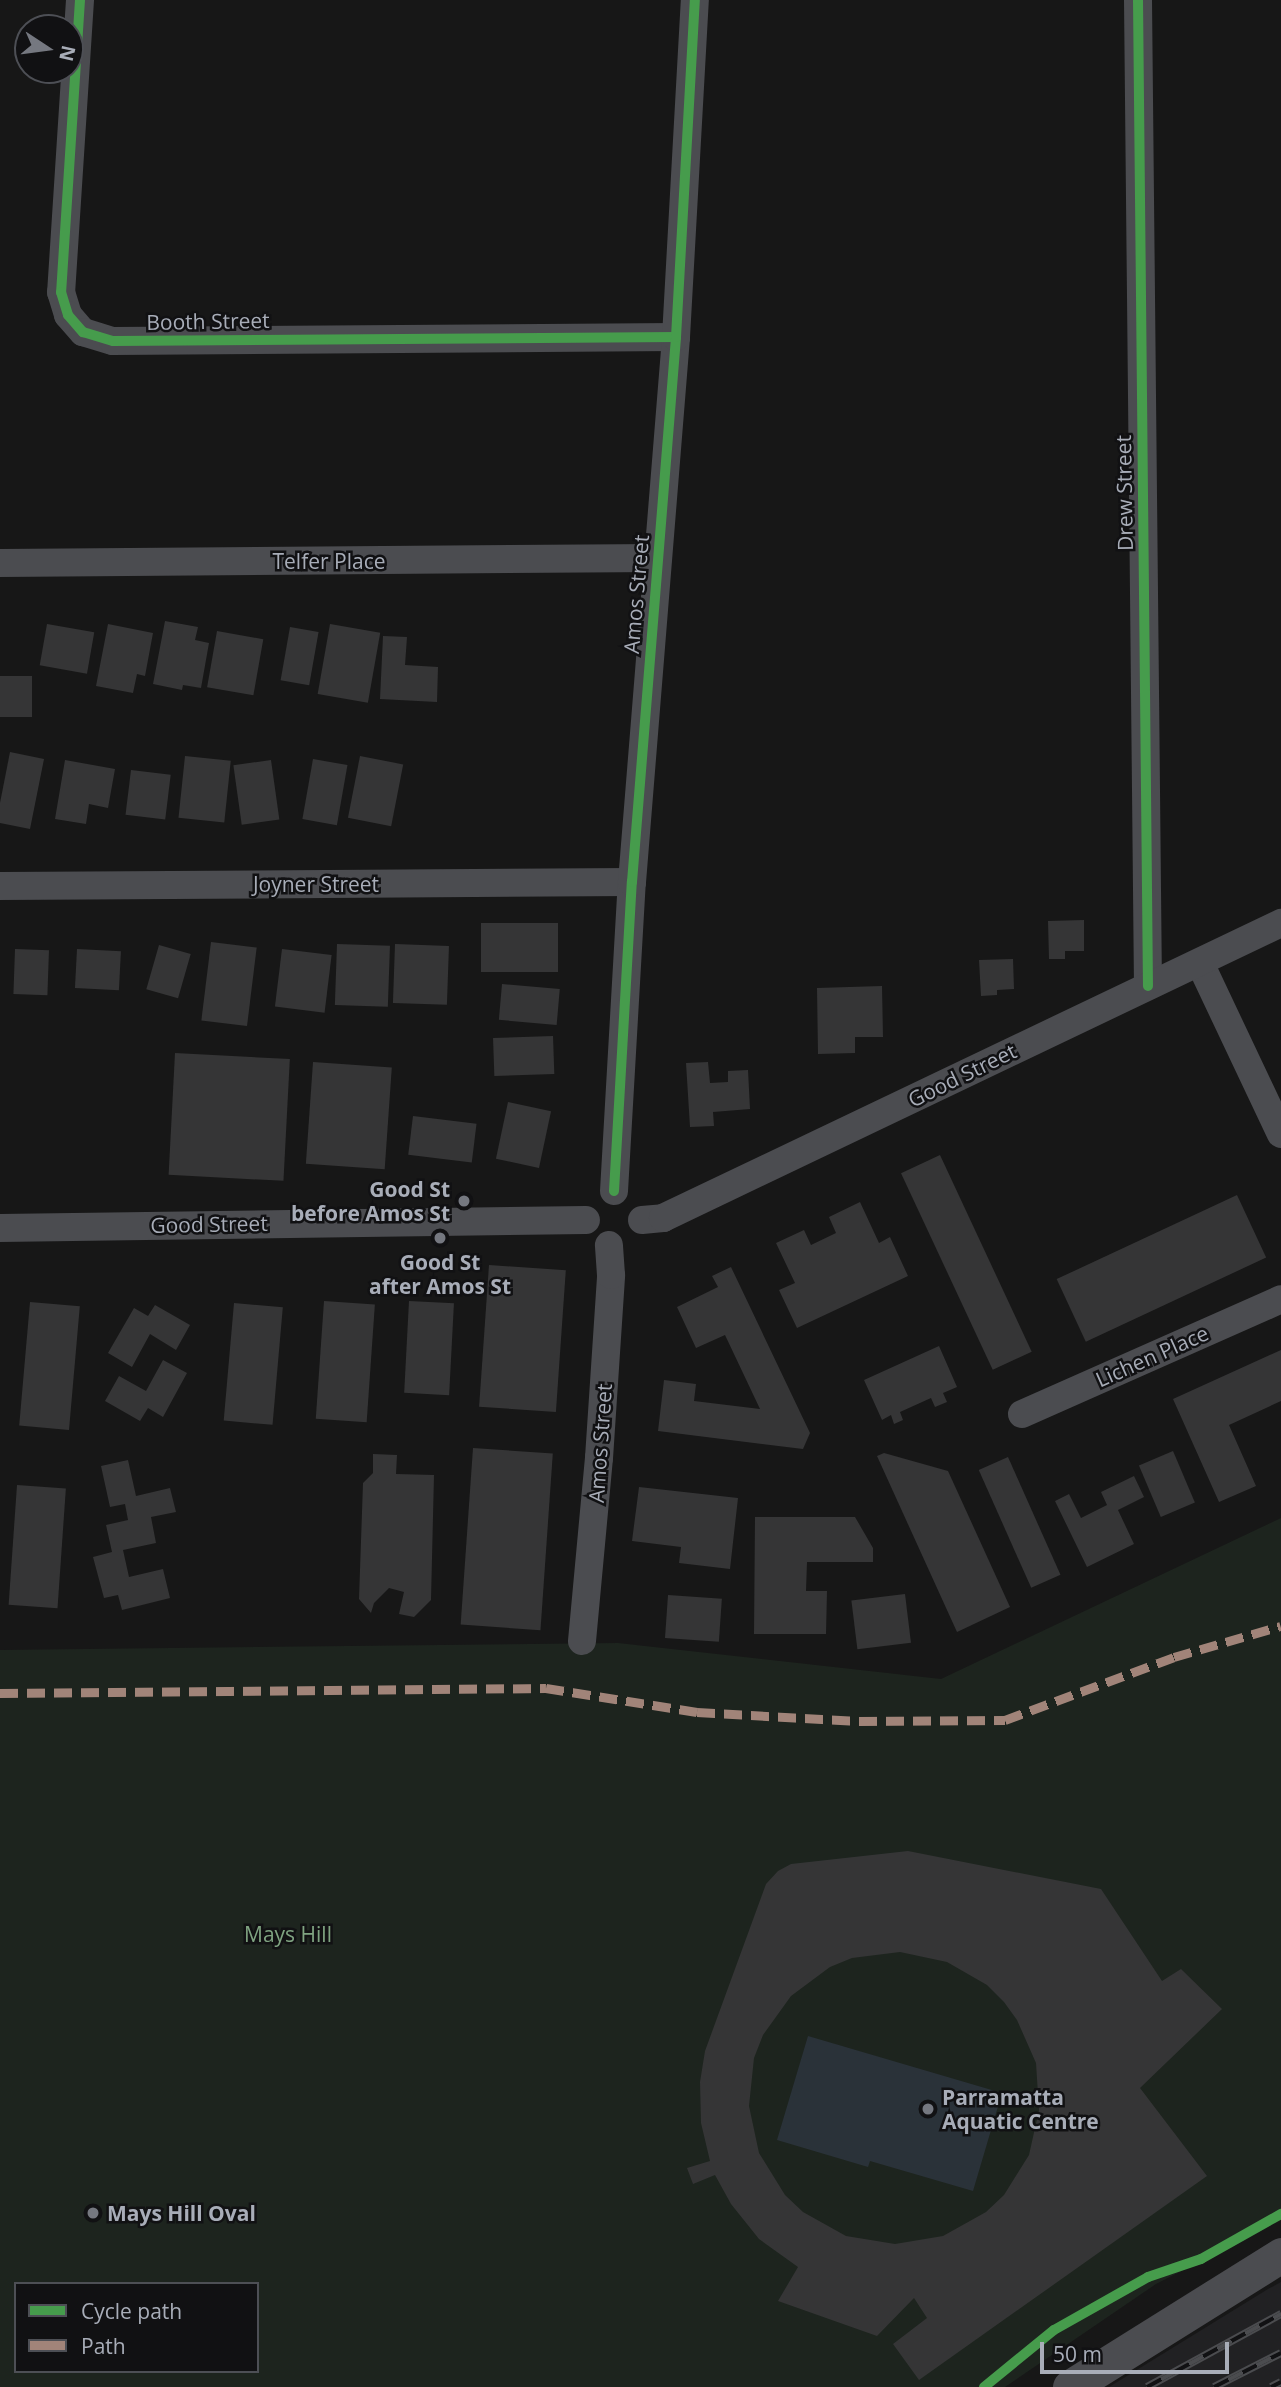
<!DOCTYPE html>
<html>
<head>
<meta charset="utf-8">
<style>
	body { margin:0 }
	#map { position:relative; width:1281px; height:2387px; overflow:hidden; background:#171717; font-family:"Open Sans",sans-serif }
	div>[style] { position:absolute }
	.built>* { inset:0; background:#212123 }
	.green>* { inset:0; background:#1d241e }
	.water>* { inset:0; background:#2a3239 }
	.building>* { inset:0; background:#353536; transform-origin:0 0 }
	.minor>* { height:28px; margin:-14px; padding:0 14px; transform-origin:14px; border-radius:14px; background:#4b4c50 }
	.tertiary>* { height:35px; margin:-17.5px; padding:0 17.5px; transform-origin:17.5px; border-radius:17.5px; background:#4b4c50 }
	.rail>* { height:8px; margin-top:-4px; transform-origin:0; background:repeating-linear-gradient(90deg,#111113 0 16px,#4b4c4f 0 32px); box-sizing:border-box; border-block:2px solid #4b4c4f }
	.quiet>* { height:9px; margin-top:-4.5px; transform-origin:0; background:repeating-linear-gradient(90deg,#a18479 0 18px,transparent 0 27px) }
	.cycleway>* { height:10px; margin:-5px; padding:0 5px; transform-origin:5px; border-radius:5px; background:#469c4c }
	.dots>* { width:19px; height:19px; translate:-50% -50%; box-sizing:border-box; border:4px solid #111113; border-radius:50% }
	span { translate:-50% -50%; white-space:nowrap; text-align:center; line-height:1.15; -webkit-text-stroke:5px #111113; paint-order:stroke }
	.street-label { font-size:21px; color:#a8adb8 }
	.poi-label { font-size:21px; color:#a8adb8; font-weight:700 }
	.right { translate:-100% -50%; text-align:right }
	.left { translate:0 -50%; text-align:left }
	.park-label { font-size:21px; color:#7fa381 }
	.legend { position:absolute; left:14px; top:2282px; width:245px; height:91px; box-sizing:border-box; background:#111113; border:2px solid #4d4f55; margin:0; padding:9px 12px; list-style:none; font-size:21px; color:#a8adb8 }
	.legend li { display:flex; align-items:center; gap:14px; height:35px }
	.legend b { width:35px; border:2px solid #4d4f55 }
	.north { position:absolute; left:14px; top:14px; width:70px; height:70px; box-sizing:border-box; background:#111113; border:2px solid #4d4f55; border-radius:50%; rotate:103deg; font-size:19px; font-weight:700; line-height:28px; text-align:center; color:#a8adb8 }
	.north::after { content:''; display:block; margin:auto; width:24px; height:32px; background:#757880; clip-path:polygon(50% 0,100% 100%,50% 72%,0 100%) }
	.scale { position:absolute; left:1040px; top:2342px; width:189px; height:32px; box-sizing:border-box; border:4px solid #a8adb8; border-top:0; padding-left:9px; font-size:21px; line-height:24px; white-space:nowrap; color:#a8adb8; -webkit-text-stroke:5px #111113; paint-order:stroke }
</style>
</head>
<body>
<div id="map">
	<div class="built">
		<div style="clip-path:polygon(1281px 2282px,1281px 2387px,1109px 2387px,1268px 2289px)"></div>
	</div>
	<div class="green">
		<div style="clip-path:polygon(evenodd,1281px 1518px,1281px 2210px,1211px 2256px,1156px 2284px,1005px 2387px,0 2387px,0 1650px,618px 1643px,941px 1679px,1281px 1518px,16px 2284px,257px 2284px,257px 2371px,16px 2371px,16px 2284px)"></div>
	</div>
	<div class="water">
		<div style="clip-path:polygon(808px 2036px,1002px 2093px,973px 2191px,870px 2161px,868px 2167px,777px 2140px)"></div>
	</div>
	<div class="building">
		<div style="clip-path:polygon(165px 621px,198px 627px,195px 640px,209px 643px,201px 688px,183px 685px,182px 690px,153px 684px)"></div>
		<div style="left:47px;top:624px;width:48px;height:42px;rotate:10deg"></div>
		<div style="clip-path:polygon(108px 624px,153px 633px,145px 676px,137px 674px,133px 693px,96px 686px)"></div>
		<div style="left:330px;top:624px;width:51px;height:71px;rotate:10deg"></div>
		<div style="left:290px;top:627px;width:29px;height:54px;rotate:10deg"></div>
		<div style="left:217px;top:631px;width:47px;height:57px;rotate:10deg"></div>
		<div style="clip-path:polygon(383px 636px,407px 637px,405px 665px,438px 667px,437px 702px,380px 699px)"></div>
		<div style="left:0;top:676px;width:32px;height:41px"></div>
		<div style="clip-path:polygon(10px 752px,44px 759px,30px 829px,0 823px,0 803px)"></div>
		<div style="left:185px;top:756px;width:46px;height:62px;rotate:6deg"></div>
		<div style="left:360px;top:756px;width:44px;height:63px;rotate:11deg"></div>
		<div style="left:313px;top:759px;width:35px;height:61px;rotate:10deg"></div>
		<div style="clip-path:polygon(65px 760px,115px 769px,108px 808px,89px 804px,86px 824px,55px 819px)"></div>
		<div style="left:271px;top:760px;width:60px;height:38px;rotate:82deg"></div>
		<div style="left:131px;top:770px;width:40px;height:45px;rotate:7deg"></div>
		<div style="clip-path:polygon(1084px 920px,1084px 951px,1065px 951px,1065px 959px,1049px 959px,1048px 921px)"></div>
		<div style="left:481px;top:923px;width:77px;height:49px"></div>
		<div style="left:211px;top:942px;width:46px;height:79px;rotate:7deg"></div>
		<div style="left:337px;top:944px;width:53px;height:61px;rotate:2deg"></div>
		<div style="left:395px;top:944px;width:54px;height:59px;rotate:2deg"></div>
		<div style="left:159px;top:945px;width:33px;height:46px;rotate:16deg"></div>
		<div style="left:15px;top:949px;width:34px;height:45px;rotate:2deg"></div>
		<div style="left:77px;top:949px;width:44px;height:39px;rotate:3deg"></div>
		<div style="left:282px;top:949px;width:50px;height:58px;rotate:7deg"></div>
		<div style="clip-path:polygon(1013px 959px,1014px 989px,997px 990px,997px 995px,981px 996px,979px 960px)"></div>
		<div style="left:502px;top:984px;width:58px;height:36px;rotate:5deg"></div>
		<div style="clip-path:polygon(882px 986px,883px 1037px,855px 1037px,855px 1053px,818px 1054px,817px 988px)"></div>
		<div style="left:553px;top:1036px;width:38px;height:60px;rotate:88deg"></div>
		<div style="left:175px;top:1053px;width:115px;height:122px;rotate:3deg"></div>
		<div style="left:313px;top:1062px;width:79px;height:102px;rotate:4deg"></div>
		<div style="clip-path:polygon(708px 1062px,710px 1083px,728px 1082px,728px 1071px,748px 1070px,750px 1109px,713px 1112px,714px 1126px,690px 1127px,686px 1063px)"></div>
		<div style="left:508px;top:1102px;width:44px;height:58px;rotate:12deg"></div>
		<div style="left:413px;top:1116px;width:64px;height:39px;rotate:7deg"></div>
		<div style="left:940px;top:1155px;width:217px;height:43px;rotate:65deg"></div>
		<div style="left:1237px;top:1195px;width:69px;height:199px;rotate:65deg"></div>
		<div style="clip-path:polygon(860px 1202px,879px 1243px,890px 1237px,908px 1276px,797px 1328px,779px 1290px,795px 1283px,776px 1243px,804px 1230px,811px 1245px,836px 1233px,829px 1217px)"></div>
		<div style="left:489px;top:1265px;width:77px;height:142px;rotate:4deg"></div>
		<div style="clip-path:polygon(731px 1267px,810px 1433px,803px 1449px,658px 1431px,664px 1380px,696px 1384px,694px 1401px,760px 1409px,725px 1335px,696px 1348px,677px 1307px,718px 1287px,712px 1276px)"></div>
		<div style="left:324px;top:1301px;width:51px;height:118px;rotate:4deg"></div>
		<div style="left:409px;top:1301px;width:45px;height:92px;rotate:3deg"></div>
		<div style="left:30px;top:1302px;width:50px;height:124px;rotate:5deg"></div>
		<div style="left:234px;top:1303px;width:49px;height:118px;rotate:5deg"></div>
		<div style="clip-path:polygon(155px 1305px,190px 1325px,176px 1350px,150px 1334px,132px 1367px,108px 1353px,134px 1308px,148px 1316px)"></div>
		<div style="clip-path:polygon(939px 1346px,957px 1387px,943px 1393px,947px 1402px,935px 1407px,931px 1398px,900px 1412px,903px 1420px,894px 1424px,891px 1415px,882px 1420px,864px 1380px)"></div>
		<div style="clip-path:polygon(1281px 1350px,1281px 1401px,1229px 1425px,1256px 1486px,1219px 1502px,1173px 1399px)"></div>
		<div style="clip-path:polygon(163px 1360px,187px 1373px,163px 1417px,148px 1408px,140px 1421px,105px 1401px,119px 1376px,146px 1391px)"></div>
		<div style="left:473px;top:1448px;width:80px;height:177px;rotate:4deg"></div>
		<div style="left:1173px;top:1451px;width:56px;height:37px;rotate:67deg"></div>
		<div style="clip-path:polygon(884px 1453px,948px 1471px,1010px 1607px,957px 1632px,877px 1456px)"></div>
		<div style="clip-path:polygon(373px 1454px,397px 1455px,396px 1474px,434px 1475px,431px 1600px,414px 1617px,399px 1614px,404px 1592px,389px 1588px,374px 1603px,371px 1613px,359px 1599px,363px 1483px,373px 1473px)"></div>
		<div style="left:1008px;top:1457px;width:129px;height:32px;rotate:66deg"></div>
		<div style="clip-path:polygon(128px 1460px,136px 1496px,170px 1488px,176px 1512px,151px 1517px,156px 1543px,123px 1550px,129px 1577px,163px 1569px,170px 1598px,122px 1610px,118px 1595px,104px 1598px,93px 1557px,112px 1552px,106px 1525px,128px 1520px,125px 1504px,110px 1507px,101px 1466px)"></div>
		<div style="clip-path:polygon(1134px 1476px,1144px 1497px,1118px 1510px,1134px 1544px,1087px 1567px,1055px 1501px,1069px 1494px,1081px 1518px,1107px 1505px,1101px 1492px)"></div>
		<div style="left:17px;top:1485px;width:49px;height:120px;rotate:4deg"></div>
		<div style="clip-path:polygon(639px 1487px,738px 1498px,730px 1569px,679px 1563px,681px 1547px,632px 1541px)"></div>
		<div style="clip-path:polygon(755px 1517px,855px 1517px,873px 1548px,873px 1562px,807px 1562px,806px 1591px,827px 1591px,826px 1634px,754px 1634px)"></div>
		<div style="left:905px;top:1594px;width:49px;height:54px;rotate:83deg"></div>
		<div style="left:668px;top:1595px;width:54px;height:43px;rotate:4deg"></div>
		<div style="clip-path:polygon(evenodd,908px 1851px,1101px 1889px,1162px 1981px,1181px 1969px,1222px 2009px,1140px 2088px,1207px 2176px,919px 2380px,893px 2344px,927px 2318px,914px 2298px,877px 2336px,778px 2301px,798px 2267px,759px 2239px,731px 2204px,715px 2175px,693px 2184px,687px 2168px,710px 2161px,701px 2123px,700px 2082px,705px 2051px,766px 1884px,778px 1871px,791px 1864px,908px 1851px,900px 1952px,947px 1962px,987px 1985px,1004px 2002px,1017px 2020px,1036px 2063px,1039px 2110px,1029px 2155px,1004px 2195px,986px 2212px,943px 2236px,895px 2244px,846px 2236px,803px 2212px,785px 2195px,759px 2153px,749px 2106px,754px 2058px,763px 2035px,791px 1996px,830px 1967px,852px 1958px,900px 1952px)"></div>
	</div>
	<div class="minor">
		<div style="left:80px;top:0;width:293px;rotate:93.7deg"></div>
		<div style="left:61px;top:292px;width:24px;rotate:73deg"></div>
		<div style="left:68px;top:315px;width:23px;rotate:49deg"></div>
		<div style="left:83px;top:332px;width:31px;rotate:17deg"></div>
		<div style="left:113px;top:341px;width:563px;rotate:-0.41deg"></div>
		<div style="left:1138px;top:0;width:986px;rotate:89.42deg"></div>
		<div style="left:0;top:563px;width:658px;rotate:-0.44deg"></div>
		<div style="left:0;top:886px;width:632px;rotate:-0.36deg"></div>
		<div style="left:1200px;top:963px;width:189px;rotate:64.7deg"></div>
		<div style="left:614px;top:1191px;width:310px;rotate:-86.7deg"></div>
		<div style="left:632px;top:882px;width:547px;rotate:-85.38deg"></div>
		<div style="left:676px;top:337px;width:338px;rotate:-86.8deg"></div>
		<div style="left:642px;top:1220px;width:21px;rotate:-5deg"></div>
		<div style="left:663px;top:1218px;width:685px;rotate:-25.52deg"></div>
		<div style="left:0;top:1228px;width:586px;rotate:-0.78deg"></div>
		<div style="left:1022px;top:1414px;width:283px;rotate:-23.9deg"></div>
		<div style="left:582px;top:1641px;width:184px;rotate:-84.7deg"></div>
		<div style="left:599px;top:1458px;width:183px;rotate:-86.2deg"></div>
		<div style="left:611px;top:1275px;width:30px;rotate:-94deg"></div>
	</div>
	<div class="tertiary">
		<div style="left:1070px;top:2387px;width:249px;rotate:-32deg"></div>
	</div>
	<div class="rail">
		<div style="left:1147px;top:2387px;width:153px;rotate:-28.6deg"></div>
		<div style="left:1214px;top:2387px;width:75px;rotate:-26.9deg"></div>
		<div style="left:1271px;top:2387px;width:11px;rotate:-27deg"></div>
	</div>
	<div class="quiet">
		<div style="left:0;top:1693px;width:546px;rotate:-0.52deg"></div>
		<div style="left:546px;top:1688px;width:153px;rotate:9deg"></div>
		<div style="left:697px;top:1712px;width:162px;rotate:3.2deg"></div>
		<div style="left:859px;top:1721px;width:146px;rotate:-0.4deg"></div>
		<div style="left:1005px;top:1720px;width:180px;rotate:-20.4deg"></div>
		<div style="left:1174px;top:1657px;width:111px;rotate:-16.2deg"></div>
	</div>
	<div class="cycleway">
		<div style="left:80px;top:0;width:293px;rotate:93.7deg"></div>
		<div style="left:61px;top:292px;width:24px;rotate:73deg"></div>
		<div style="left:68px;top:315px;width:23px;rotate:49deg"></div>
		<div style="left:83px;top:332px;width:31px;rotate:17deg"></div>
		<div style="left:113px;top:341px;width:563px;rotate:-0.41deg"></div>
		<div style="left:1138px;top:0;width:986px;rotate:89.42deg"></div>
		<div style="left:614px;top:1191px;width:310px;rotate:-86.7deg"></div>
		<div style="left:632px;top:882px;width:547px;rotate:-85.38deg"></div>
		<div style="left:676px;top:337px;width:338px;rotate:-86.8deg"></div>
		<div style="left:984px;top:2387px;width:90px;rotate:-39.2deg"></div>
		<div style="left:1054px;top:2330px;width:108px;rotate:-29.4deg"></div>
		<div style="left:1148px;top:2277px;width:56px;rotate:-18.8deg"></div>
		<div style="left:1201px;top:2259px;width:92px;rotate:-29.4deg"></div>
	</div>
	<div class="dots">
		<div style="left:464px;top:1201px;background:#757880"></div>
		<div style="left:440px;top:1238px;background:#757880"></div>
		<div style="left:928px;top:2109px;background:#757880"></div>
		<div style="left:93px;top:2213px;background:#757880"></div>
	</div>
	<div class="street-label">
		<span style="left:208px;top:321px;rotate:-1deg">Booth Street</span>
		<span style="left:1124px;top:493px;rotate:-91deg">Drew Street</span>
		<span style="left:329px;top:561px">Telfer Place</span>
		<span style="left:636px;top:594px;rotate:-85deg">Amos Street</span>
		<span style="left:316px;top:884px">Joyner Street</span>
		<span style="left:962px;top:1075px;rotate:-26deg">Good Street</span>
		<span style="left:209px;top:1224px;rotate:-1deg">Good Street</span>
		<span style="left:1152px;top:1356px;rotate:-24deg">Lichen Place</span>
		<span style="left:600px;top:1443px;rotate:-86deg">Amos Street</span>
	</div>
	<div class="poi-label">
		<span class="right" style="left:450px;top:1201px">Good St<br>before Amos St</span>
		<span style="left:440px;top:1274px">Good St<br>after Amos St</span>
		<span class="left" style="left:942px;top:2109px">Parramatta<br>Aquatic Centre</span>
		<span class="left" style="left:107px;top:2213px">Mays Hill Oval</span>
	</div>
	<div class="park-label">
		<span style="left:288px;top:1934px">Mays Hill</span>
	</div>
	<ul class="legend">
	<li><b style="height:9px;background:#469c4c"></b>Cycle path</li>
	<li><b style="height:9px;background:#a18479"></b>Path</li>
	</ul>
	<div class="north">N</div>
	<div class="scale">50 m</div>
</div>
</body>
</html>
